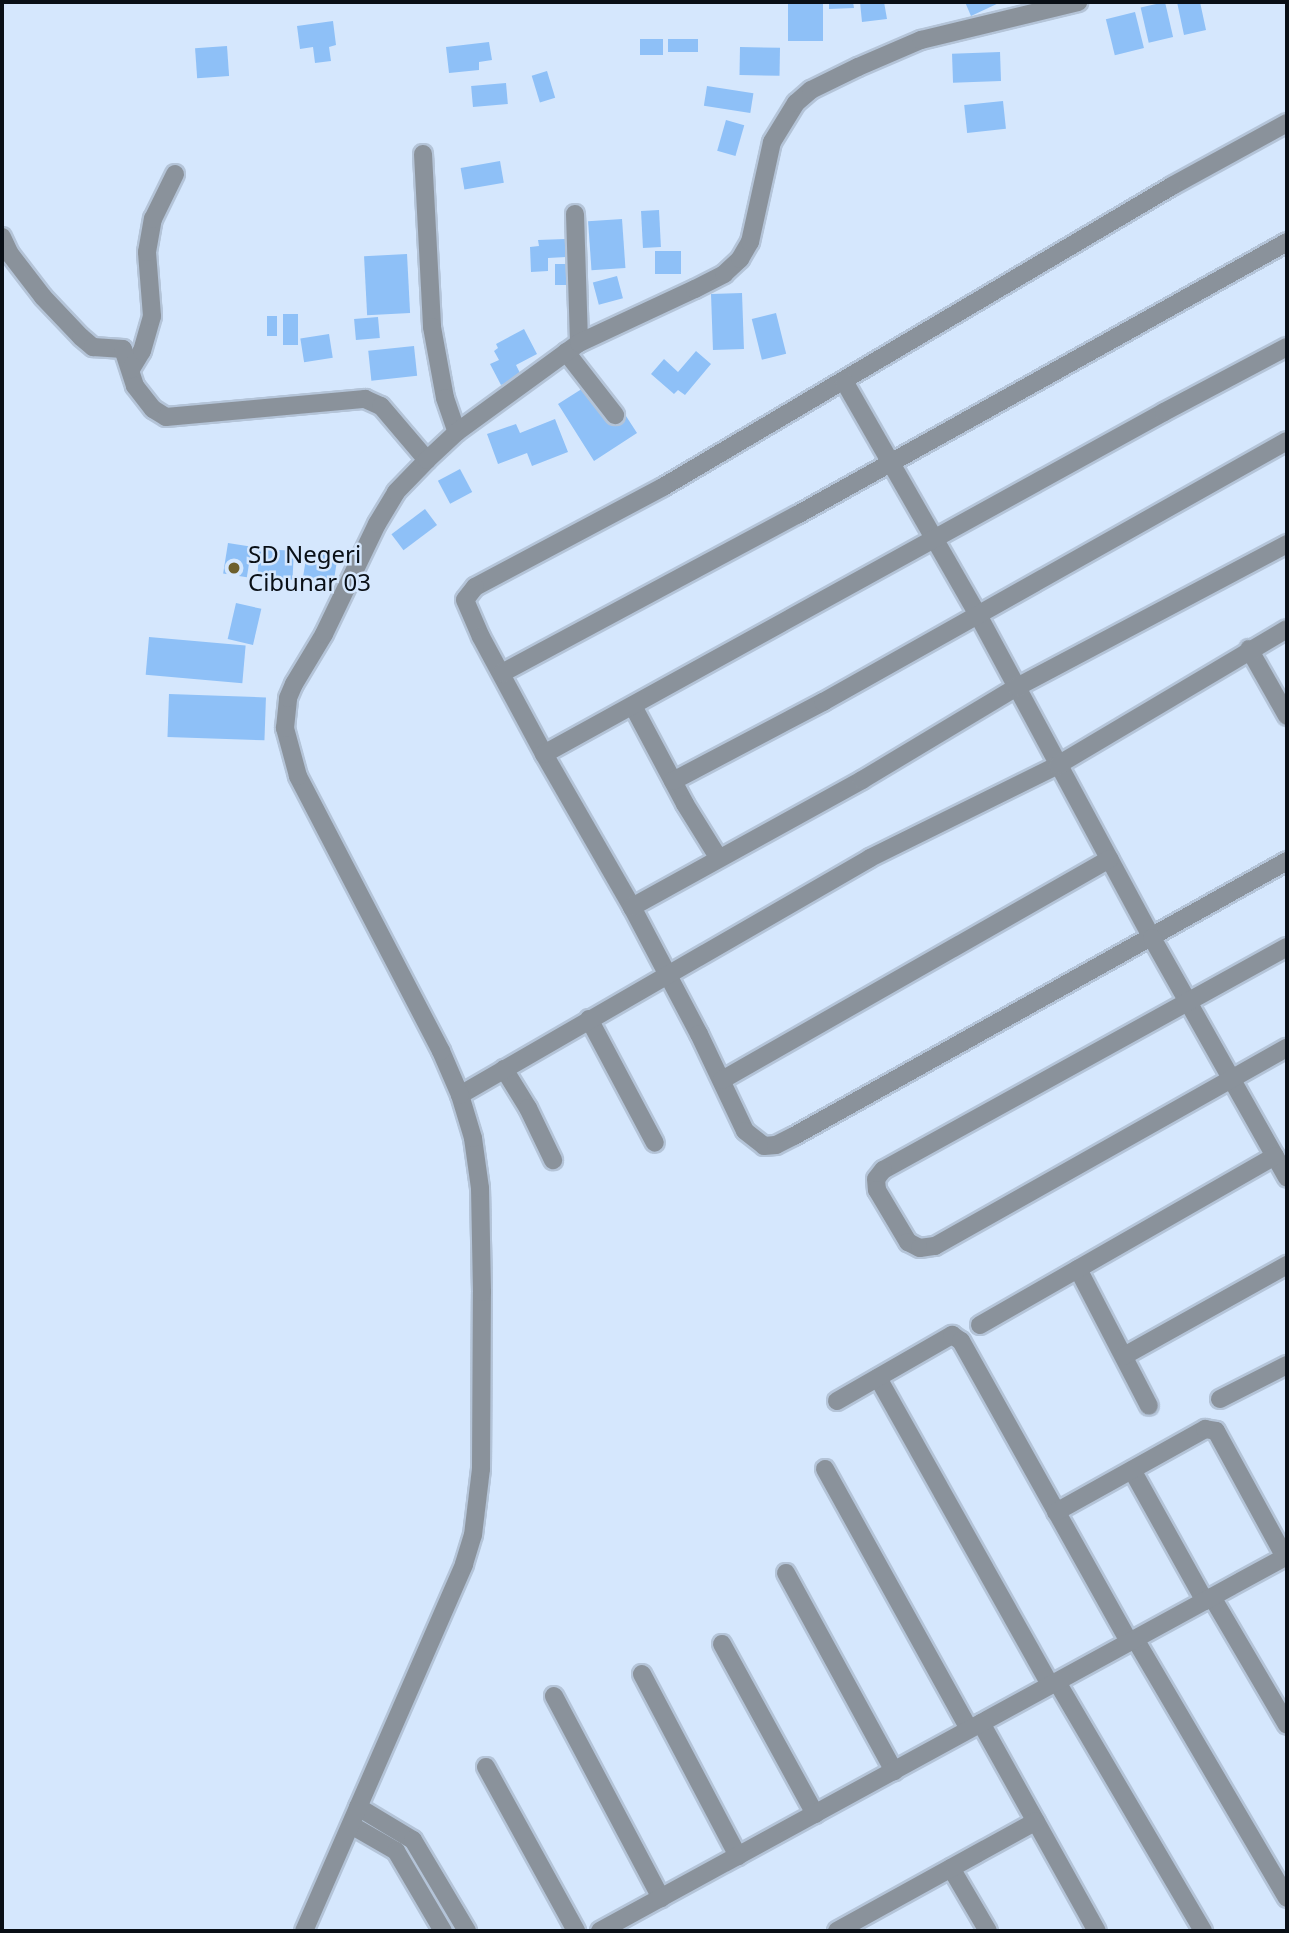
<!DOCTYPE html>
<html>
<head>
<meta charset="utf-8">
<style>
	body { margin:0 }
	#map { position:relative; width:1289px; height:1933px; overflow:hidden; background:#d5e7fd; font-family:"Noto Sans",sans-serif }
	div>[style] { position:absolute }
	.building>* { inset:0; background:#8ec0f7; transform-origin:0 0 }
	.roads { filter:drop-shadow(2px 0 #b4c4d8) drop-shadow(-2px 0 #b4c4d8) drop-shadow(0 2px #b4c4d8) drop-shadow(0 -2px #b4c4d8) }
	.street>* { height:18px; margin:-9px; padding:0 9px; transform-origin:9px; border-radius:9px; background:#8a929b }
	.dots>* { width:19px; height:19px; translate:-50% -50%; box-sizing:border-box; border:4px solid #d5e7fd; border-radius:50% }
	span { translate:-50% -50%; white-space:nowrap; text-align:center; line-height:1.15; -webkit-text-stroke:5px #d5e7fd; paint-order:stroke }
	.poi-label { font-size:24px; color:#090f16 }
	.left { translate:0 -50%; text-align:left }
	.frame { position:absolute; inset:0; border:4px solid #090f16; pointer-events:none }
</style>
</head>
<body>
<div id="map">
	<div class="building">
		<div style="left:788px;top:2px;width:35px;height:39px"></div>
		<div style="clip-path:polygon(829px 2px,853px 2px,854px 8px,829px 9px)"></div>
		<div style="clip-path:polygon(860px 2px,884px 2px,887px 19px,862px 22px)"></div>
		<div style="clip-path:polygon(965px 2px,1001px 2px,971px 16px)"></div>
		<div style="left:1165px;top:2px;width:36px;height:25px;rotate:77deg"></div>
		<div style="clip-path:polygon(1177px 2px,1200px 2px,1206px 30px,1184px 35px)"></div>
		<div style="left:1135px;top:12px;width:37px;height:30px;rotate:76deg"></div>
		<div style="clip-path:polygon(333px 21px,336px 45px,329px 47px,331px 61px,315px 63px,313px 47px,300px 49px,297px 26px)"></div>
		<div style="left:663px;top:39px;width:16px;height:23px;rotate:90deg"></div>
		<div style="left:698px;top:39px;width:13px;height:30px;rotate:90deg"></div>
		<div style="clip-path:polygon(489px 42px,492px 60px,479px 62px,479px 70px,449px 73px,446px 47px)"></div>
		<div style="left:227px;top:46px;width:30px;height:32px;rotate:86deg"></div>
		<div style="left:740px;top:47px;width:40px;height:28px;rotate:1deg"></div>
		<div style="left:1000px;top:52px;width:29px;height:48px;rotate:88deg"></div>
		<div style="left:547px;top:71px;width:28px;height:16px;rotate:73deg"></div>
		<div style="left:506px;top:83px;width:21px;height:35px;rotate:85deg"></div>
		<div style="left:707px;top:86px;width:47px;height:20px;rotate:9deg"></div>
		<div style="left:1003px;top:101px;width:28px;height:39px;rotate:84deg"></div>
		<div style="left:726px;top:120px;width:19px;height:32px;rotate:16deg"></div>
		<div style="left:500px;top:161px;width:22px;height:40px;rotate:80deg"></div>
		<div style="left:659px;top:210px;width:37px;height:18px;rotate:87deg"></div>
		<div style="left:622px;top:219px;width:49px;height:34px;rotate:86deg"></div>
		<div style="clip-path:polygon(565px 239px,566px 257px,548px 258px,548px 271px,531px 272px,530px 247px,539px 246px,538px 240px)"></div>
		<div style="left:655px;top:251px;width:26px;height:23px"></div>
		<div style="left:407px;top:254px;width:59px;height:43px;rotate:87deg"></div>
		<div style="left:555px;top:264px;width:20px;height:21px"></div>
		<div style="left:617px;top:276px;width:23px;height:25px;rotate:75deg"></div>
		<div style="left:742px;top:293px;width:56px;height:31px;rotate:88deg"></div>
		<div style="left:776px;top:313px;width:42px;height:25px;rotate:76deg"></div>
		<div style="left:283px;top:314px;width:15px;height:31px"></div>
		<div style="left:267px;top:316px;width:10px;height:20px"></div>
		<div style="left:378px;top:317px;width:21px;height:24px;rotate:85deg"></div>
		<div style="clip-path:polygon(524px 329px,537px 354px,516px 365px,522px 377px,501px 385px,490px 364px,499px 360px,494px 351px,498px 348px,496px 344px)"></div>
		<div style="left:329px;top:334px;width:24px;height:29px;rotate:81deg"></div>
		<div style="left:414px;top:346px;width:30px;height:46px;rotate:84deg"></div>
		<div style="clip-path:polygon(696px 351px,711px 364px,685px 395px,678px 390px,674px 394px,651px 374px,664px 359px,678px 372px)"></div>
		<div style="clip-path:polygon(588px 385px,612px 425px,626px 416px,637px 433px,594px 461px,558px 404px)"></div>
		<div style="clip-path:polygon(555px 419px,568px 452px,532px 466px,527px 453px,498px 464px,487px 434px,516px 424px,520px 433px)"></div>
		<div style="left:460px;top:469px;width:26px;height:25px;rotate:62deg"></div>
		<div style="left:425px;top:509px;width:20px;height:42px;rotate:53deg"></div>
		<div style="left:228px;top:543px;width:24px;height:31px;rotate:9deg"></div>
		<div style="left:259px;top:549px;width:35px;height:29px;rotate:3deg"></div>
		<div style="left:307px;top:552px;width:31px;height:29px;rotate:9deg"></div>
		<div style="left:236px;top:603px;width:26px;height:37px;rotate:13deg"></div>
		<div style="left:149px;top:637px;width:97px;height:38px;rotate:5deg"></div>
		<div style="left:169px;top:694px;width:97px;height:43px;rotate:2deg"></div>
	</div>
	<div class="roads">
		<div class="street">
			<div style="left:1287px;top:123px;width:131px;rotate:151.3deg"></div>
			<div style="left:1172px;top:186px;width:591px;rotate:149.4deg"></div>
			<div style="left:663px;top:487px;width:213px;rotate:152deg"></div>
			<div style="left:475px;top:587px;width:16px;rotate:128deg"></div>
			<div style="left:465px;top:600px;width:40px;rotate:66.6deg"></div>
			<div style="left:481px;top:637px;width:133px;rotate:61.7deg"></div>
			<div style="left:544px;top:754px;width:177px;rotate:60.1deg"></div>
			<div style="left:632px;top:907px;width:144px;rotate:62.2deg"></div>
			<div style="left:699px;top:1034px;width:107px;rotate:64.6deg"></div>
			<div style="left:745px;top:1131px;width:24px;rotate:38deg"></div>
			<div style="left:764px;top:1146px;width:12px;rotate:-5deg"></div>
			<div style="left:776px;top:1145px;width:20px;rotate:-27deg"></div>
			<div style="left:794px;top:1136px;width:565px;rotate:-29.15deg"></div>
			<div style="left:423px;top:154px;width:173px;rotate:87deg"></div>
			<div style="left:432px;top:327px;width:72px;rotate:79.6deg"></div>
			<div style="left:445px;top:398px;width:36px;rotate:71deg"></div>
			<div style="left:575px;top:214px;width:129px;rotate:88.2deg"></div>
			<div style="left:2px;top:237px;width:19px;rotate:65deg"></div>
			<div style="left:10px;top:254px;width:54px;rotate:52.5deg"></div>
			<div style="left:43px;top:297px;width:55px;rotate:46.5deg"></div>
			<div style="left:81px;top:337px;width:16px;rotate:40deg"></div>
			<div style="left:93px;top:347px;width:30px;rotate:4deg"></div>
			<div style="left:123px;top:349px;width:39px;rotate:72deg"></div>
			<div style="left:135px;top:386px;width:29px;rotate:52deg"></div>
			<div style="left:153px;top:409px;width:15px;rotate:32deg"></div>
			<div style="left:166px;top:417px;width:200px;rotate:-5.2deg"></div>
			<div style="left:365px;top:399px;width:17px;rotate:24deg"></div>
			<div style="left:381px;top:406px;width:71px;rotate:49.6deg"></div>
			<div style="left:566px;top:352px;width:80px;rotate:52.1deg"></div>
			<div style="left:131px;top:369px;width:21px;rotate:-59deg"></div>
			<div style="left:142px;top:351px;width:36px;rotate:-74deg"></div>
			<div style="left:152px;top:316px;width:64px;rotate:-94.5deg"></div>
			<div style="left:147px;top:252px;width:34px;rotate:-80deg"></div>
			<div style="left:153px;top:219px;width:50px;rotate:-63.9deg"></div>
			<div style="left:844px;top:381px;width:270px;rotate:60.2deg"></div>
			<div style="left:978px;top:615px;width:367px;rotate:61.7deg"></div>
			<div style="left:1152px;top:938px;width:275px;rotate:60.6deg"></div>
			<div style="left:1249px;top:649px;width:77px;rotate:60.4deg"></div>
			<div style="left:502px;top:673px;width:335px;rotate:-28.2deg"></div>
			<div style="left:797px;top:515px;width:561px;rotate:-29.12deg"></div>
			<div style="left:633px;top:706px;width:111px;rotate:62deg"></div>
			<div style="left:685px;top:804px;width:62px;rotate:58.1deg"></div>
			<div style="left:544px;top:754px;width:708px;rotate:-28.88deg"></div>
			<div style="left:1164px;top:412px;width:139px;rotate:-27.9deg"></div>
			<div style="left:673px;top:781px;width:170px;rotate:-27.8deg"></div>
			<div style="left:823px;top:702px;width:532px;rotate:-29.36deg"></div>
			<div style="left:632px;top:907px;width:263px;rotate:-28.9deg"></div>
			<div style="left:862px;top:780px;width:181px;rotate:-31deg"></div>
			<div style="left:1017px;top:687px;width:306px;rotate:-27.9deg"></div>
			<div style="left:1287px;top:947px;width:461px;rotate:151.1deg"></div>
			<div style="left:883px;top:1170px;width:11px;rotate:128deg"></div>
			<div style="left:876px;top:1179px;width:11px;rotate:85deg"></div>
			<div style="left:877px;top:1190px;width:61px;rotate:59.2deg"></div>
			<div style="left:908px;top:1242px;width:13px;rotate:27deg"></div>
			<div style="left:920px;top:1248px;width:15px;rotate:-8deg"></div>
			<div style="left:935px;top:1246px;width:404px;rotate:-29.4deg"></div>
			<div style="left:589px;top:1019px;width:140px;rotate:62deg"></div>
			<div style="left:504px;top:1069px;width:46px;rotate:58.4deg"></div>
			<div style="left:528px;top:1108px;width:58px;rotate:64.3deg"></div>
			<div style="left:722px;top:1080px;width:446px;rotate:-29.7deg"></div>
			<div style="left:460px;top:1095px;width:474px;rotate:-30deg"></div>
			<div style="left:870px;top:858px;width:210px;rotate:-26.3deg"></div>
			<div style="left:1058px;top:765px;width:266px;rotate:-30.7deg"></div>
			<div style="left:1078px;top:1269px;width:154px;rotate:62.6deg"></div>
			<div style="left:980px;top:1325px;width:340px;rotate:-29.8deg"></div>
			<div style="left:1124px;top:1356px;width:187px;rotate:-29.2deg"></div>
			<div style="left:878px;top:1378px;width:352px;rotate:60.7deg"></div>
			<div style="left:1220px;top:1399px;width:75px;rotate:-26.9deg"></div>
			<div style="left:837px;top:1401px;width:133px;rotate:-29.9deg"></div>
			<div style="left:952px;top:1335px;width:11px;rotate:34deg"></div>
			<div style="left:961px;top:1341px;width:345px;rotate:60.8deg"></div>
			<div style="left:825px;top:1469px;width:297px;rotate:61deg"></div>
			<div style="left:1132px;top:1470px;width:150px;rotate:60.9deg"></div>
			<div style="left:1056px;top:1512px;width:171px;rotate:-29.1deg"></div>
			<div style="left:1205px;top:1429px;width:11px;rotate:10deg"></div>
			<div style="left:1216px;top:1431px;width:144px;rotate:61.3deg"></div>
			<div style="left:786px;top:1573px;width:226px;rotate:61.4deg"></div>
			<div style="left:1212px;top:1597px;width:148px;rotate:59.6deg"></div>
			<div style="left:1135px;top:1639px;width:300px;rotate:59.6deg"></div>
			<div style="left:722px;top:1644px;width:194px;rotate:61.3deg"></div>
			<div style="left:642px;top:1674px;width:206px;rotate:62.2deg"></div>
			<div style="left:1057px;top:1682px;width:289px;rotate:59.6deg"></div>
			<div style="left:554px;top:1696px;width:229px;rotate:62.1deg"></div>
			<div style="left:981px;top:1723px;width:238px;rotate:60.9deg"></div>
			<div style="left:486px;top:1767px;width:187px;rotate:61.2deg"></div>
			<div style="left:358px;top:1807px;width:64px;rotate:31deg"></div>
			<div style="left:413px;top:1840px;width:106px;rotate:59.3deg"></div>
			<div style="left:351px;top:1825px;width:52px;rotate:30deg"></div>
			<div style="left:396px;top:1851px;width:93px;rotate:59.6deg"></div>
			<div style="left:951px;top:1868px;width:73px;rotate:59.6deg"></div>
			<div style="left:304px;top:1931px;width:400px;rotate:-66.4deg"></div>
			<div style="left:464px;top:1564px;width:30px;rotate:-73deg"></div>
			<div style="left:473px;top:1535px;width:66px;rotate:-83.1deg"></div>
			<div style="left:481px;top:1469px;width:177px;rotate:-89.7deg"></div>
			<div style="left:482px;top:1292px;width:104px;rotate:-91.1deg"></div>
			<div style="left:480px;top:1188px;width:50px;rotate:-98deg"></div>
			<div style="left:473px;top:1138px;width:45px;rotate:-106.8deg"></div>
			<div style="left:460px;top:1095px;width:48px;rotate:-113.4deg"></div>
			<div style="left:441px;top:1051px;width:310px;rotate:-117.5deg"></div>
			<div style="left:298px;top:776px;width:50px;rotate:-105.2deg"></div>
			<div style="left:285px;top:728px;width:30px;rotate:-84deg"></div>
			<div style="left:288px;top:698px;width:15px;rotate:-67deg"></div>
			<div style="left:294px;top:684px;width:58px;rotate:-59deg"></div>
			<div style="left:324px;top:634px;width:122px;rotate:-64.3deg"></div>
			<div style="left:377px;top:524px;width:37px;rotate:-59deg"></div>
			<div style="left:396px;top:492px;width:45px;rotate:-45.9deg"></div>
			<div style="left:427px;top:460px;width:41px;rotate:-43deg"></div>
			<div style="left:457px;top:432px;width:151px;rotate:-36.1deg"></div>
			<div style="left:579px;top:343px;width:128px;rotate:-25deg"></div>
			<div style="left:695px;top:289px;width:33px;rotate:-27deg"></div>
			<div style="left:724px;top:274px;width:22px;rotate:-43deg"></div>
			<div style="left:740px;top:259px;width:20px;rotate:-60deg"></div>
			<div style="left:750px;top:242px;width:102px;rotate:-77.6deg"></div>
			<div style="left:772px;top:142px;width:46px;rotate:-58.4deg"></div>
			<div style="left:796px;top:103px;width:20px;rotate:-41deg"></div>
			<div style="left:811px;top:90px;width:52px;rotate:-26.1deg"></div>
			<div style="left:858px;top:67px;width:69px;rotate:-23.2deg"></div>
			<div style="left:921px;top:40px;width:162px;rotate:-13.6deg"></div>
			<div style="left:600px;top:1931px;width:783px;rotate:-28.63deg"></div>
			<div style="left:837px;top:1931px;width:227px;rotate:-28.9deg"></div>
		</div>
	</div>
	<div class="dots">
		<div style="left:234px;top:568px;background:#6d5f2c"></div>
	</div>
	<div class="poi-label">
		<span class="left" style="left:248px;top:568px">SD Negeri<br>Cibunar 03</span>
	</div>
	<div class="frame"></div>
</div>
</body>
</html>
